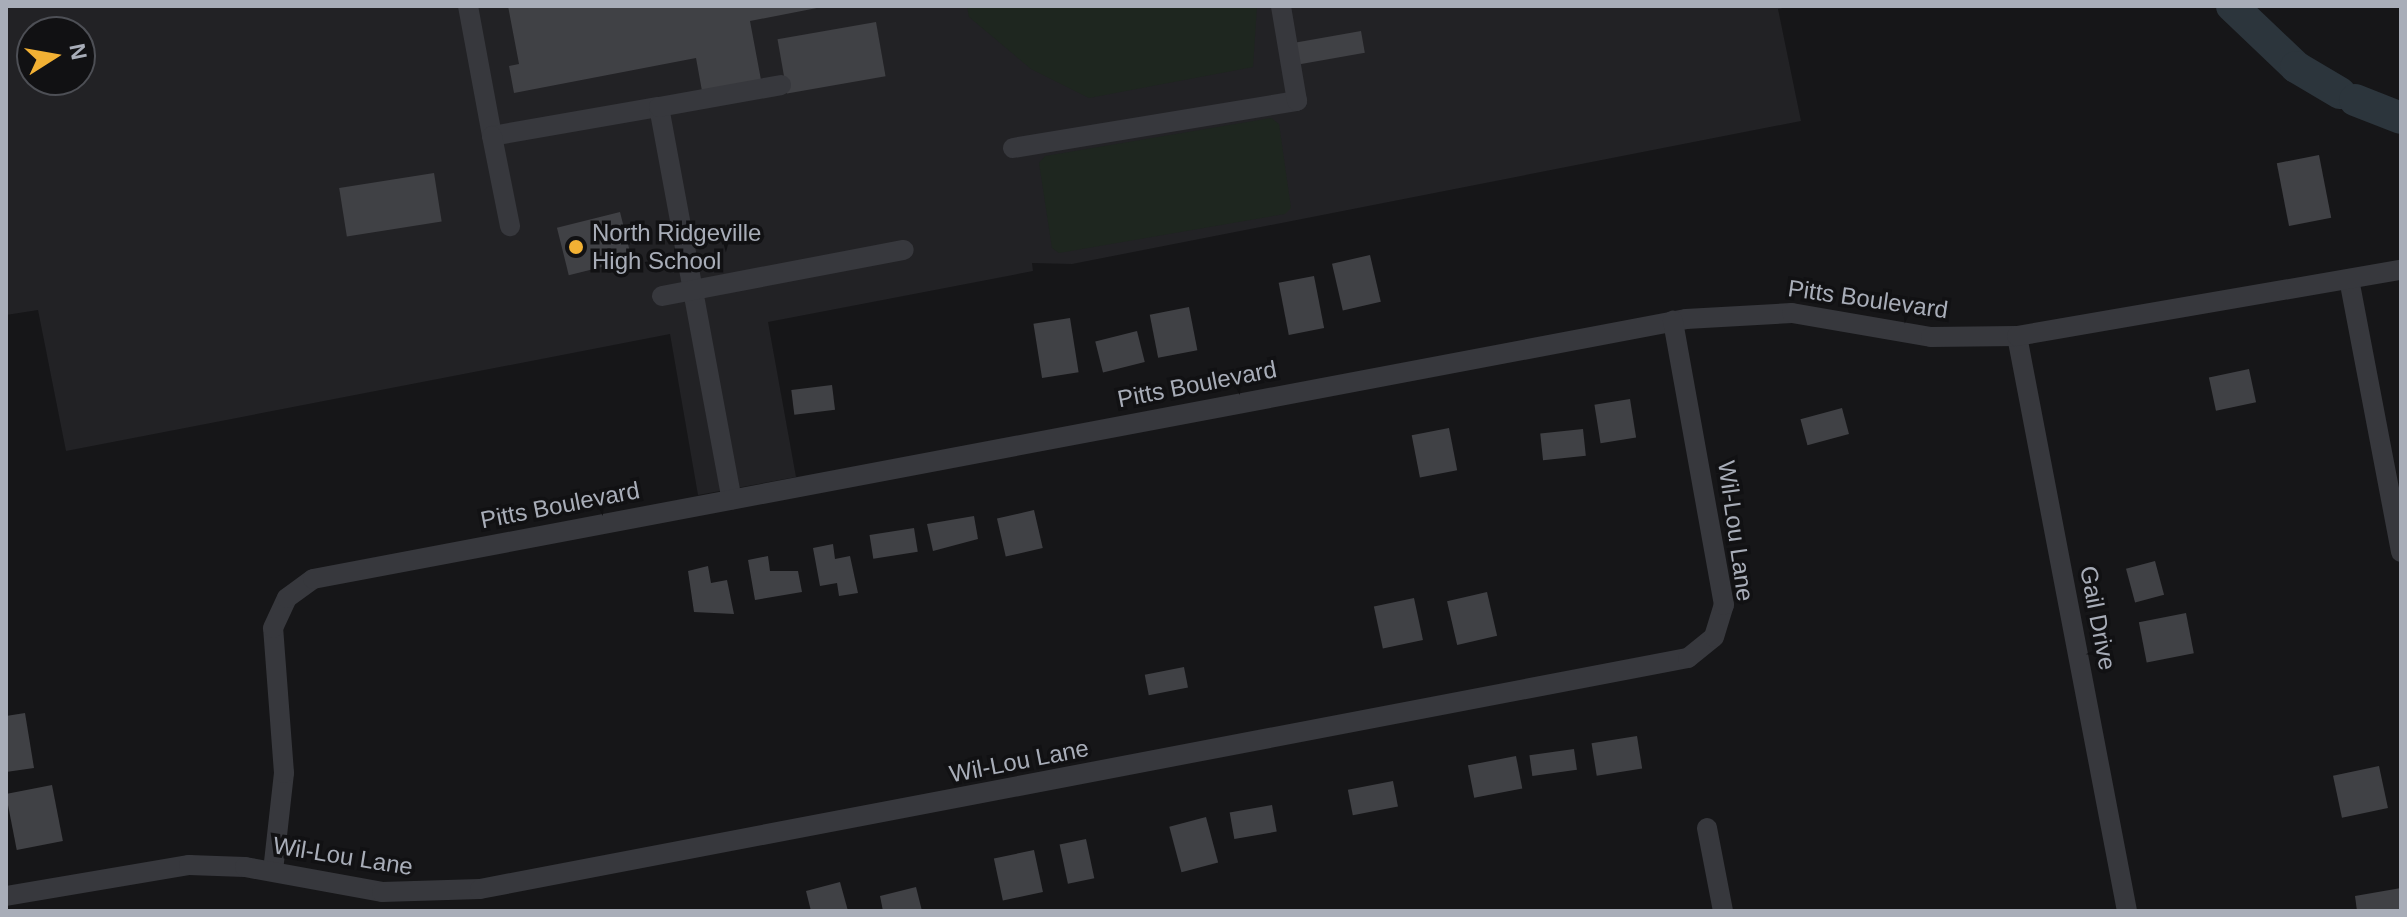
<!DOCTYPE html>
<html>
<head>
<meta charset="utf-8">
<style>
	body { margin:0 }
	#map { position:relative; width:2407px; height:917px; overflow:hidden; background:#161618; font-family:Helvetica,sans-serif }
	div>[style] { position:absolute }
	.built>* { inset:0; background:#222225 }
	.green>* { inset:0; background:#1e261f }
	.river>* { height:32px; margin:-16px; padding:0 16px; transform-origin:16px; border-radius:16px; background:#2c353c }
	.building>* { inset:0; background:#404145; transform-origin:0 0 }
	.minor>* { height:20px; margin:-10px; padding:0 10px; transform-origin:10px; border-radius:10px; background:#37383d }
	.dots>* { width:22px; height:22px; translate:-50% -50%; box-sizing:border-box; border:4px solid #111113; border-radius:50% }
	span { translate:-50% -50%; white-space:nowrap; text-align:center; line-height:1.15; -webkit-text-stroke:7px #111113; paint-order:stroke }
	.poi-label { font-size:24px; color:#a8adb8 }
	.left { translate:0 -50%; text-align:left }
	.street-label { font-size:24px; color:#a8adb8 }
	.frame { position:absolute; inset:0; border:8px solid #a8adb8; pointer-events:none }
	.north { position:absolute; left:16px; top:16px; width:80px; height:80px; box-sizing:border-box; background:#111113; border:2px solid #4d4f55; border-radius:50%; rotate:79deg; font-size:22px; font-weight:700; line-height:32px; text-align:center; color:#a8adb8 }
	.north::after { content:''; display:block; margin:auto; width:28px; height:36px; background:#f2b134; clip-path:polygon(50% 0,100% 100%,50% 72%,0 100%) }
</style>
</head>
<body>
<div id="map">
	<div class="built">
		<div style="clip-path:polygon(evenodd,6px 6px,1793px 6px,1778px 9px,1801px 121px,1072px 264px,1032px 263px,1033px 271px,768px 322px,796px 477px,698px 495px,670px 334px,66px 451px,38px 310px,6px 315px,6px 6px,32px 32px,80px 32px,80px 80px,32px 80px,32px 32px)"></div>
	</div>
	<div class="green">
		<div style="clip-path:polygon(967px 6px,1257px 6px,1253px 67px,1089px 98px,1031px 69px,969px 17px)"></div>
		<div style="clip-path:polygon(1271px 118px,1279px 124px,1291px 208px,1285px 214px,1059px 253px,1052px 248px,1039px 163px,1045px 156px)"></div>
	</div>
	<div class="river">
		<div style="left:2232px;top:6px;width:88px;rotate:43.6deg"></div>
		<div style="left:2296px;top:67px;width:51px;rotate:30.6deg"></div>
		<div style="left:2355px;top:100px;width:49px;rotate:21.4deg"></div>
	</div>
	<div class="building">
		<div style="clip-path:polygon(508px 6px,822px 6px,822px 7px,750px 21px,761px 80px,702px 91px,696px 58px,514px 93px,509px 66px,519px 64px)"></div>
		<div style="left:876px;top:22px;width:55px;height:100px;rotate:80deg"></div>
		<div style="left:1361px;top:31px;width:22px;height:66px;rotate:80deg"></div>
		<div style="left:2319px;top:155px;width:64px;height:43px;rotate:79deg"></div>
		<div style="left:434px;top:173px;width:49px;height:96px;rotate:81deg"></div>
		<div style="left:620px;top:212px;width:49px;height:65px;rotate:76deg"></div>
		<div style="left:1370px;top:255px;width:48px;height:39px;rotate:77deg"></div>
		<div style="left:1314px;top:276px;width:53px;height:36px;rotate:79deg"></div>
		<div style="left:1189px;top:307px;width:44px;height:40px;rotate:79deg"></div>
		<div style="left:1070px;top:318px;width:55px;height:37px;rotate:81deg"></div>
		<div style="left:1137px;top:331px;width:32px;height:43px;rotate:76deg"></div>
		<div style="left:2249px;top:369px;width:34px;height:41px;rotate:78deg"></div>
		<div style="left:832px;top:385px;width:25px;height:41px;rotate:83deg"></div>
		<div style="left:1630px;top:399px;width:39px;height:36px;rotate:81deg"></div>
		<div style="left:1842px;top:408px;width:27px;height:43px;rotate:75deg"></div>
		<div style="left:1449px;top:428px;width:43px;height:38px;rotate:79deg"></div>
		<div style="left:1583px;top:429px;width:27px;height:43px;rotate:84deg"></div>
		<div style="left:1034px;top:510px;width:39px;height:38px;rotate:77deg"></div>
		<div style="clip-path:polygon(974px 516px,978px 539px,933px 551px,927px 524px)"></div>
		<div style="left:914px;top:528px;width:24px;height:45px;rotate:81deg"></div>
		<div style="clip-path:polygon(833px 544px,835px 559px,850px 556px,858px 593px,839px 596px,837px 583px,820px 586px,813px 548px)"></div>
		<div style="clip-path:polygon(768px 556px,770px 571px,798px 571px,802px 592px,755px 600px,748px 560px)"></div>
		<div style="left:2155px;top:561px;width:35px;height:30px;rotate:75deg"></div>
		<div style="clip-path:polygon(708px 566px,711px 583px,727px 580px,734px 614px,694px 612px,688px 571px)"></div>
		<div style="left:1487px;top:592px;width:45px;height:41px;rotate:77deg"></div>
		<div style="left:1414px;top:598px;width:43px;height:41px;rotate:78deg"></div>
		<div style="left:2186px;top:613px;width:41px;height:48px;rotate:79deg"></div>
		<div style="left:1184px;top:667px;width:21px;height:40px;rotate:79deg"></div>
		<div style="clip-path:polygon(25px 713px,34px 768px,6px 772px,6px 716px)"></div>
		<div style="left:1637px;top:736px;width:33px;height:46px;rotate:81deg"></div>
		<div style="left:1574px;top:749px;width:21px;height:45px;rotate:82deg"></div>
		<div style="left:1516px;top:756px;width:33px;height:49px;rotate:79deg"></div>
		<div style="left:2379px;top:766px;width:43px;height:47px;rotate:78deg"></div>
		<div style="left:1393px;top:781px;width:26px;height:46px;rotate:79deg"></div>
		<div style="left:52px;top:785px;width:57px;height:47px;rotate:79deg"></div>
		<div style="left:1272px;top:805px;width:27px;height:43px;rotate:80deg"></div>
		<div style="left:1206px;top:817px;width:47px;height:38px;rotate:75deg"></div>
		<div style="left:1086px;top:839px;width:40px;height:27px;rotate:78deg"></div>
		<div style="left:1034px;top:850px;width:43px;height:41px;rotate:78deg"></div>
		<div style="clip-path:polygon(840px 882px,848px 911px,811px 911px,806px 891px)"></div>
		<div style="clip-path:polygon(916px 887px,922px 911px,883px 911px,880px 896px)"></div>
		<div style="clip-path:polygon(2401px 888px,2401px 911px,2357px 911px,2355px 896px)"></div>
	</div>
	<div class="minor">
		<div style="left:468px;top:6px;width:132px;rotate:79.5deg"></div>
		<div style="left:492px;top:136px;width:169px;rotate:-9.9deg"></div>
		<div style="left:659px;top:107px;width:399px;rotate:79.5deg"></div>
		<div style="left:659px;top:107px;width:124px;rotate:-10.2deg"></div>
		<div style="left:492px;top:136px;width:92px;rotate:78.7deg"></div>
		<div style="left:1013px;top:148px;width:288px;rotate:-9.4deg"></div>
		<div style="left:1297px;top:101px;width:96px;rotate:-99.6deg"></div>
		<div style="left:2349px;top:279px;width:278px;rotate:79.2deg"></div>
		<div style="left:662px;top:296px;width:246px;rotate:-10.8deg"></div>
		<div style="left:2017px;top:336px;width:585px;rotate:79.17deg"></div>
		<div style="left:1707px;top:828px;width:85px;rotate:79.1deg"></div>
		<div style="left:273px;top:871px;width:99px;rotate:-83.6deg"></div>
		<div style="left:284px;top:773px;width:145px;rotate:-94.3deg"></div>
		<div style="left:273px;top:628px;width:33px;rotate:-65deg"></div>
		<div style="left:287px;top:598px;width:32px;rotate:-36deg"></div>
		<div style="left:313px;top:579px;width:1397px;rotate:-10.72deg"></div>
		<div style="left:1686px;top:319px;width:106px;rotate:-3.2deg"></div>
		<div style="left:1792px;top:313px;width:141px;rotate:9.8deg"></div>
		<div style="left:1931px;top:337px;width:86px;rotate:-0.7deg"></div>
		<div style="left:2017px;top:336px;width:390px;rotate:-9.8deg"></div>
		<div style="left:6px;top:896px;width:186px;rotate:-9.6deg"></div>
		<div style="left:189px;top:865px;width:56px;rotate:2deg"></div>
		<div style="left:245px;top:867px;width:139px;rotate:10.3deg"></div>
		<div style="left:382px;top:892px;width:98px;rotate:-1.8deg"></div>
		<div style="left:480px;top:889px;width:1230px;rotate:-10.83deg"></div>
		<div style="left:1688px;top:658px;width:33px;rotate:-39deg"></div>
		<div style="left:1714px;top:637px;width:34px;rotate:-73deg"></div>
		<div style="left:1724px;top:605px;width:289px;rotate:-100.2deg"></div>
	</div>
	<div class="dots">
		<div style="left:576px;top:247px;background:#f2b134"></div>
	</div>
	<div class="poi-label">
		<span class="left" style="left:592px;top:247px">North Ridgeville<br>High School</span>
	</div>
	<div class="street-label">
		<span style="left:1868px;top:299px;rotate:8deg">Pitts Boulevard</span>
		<span style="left:1197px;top:384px;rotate:-11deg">Pitts Boulevard</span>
		<span style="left:560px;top:505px;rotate:-11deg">Pitts Boulevard</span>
		<span style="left:1736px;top:531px;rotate:82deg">Wil-Lou Lane</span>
		<span style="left:2098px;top:618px;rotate:79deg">Gail Drive</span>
		<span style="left:1019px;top:761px;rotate:-11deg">Wil-Lou Lane</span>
		<span style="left:343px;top:856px;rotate:9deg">Wil-Lou Lane</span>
	</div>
	<div class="frame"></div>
	<div class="north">N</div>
</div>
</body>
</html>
